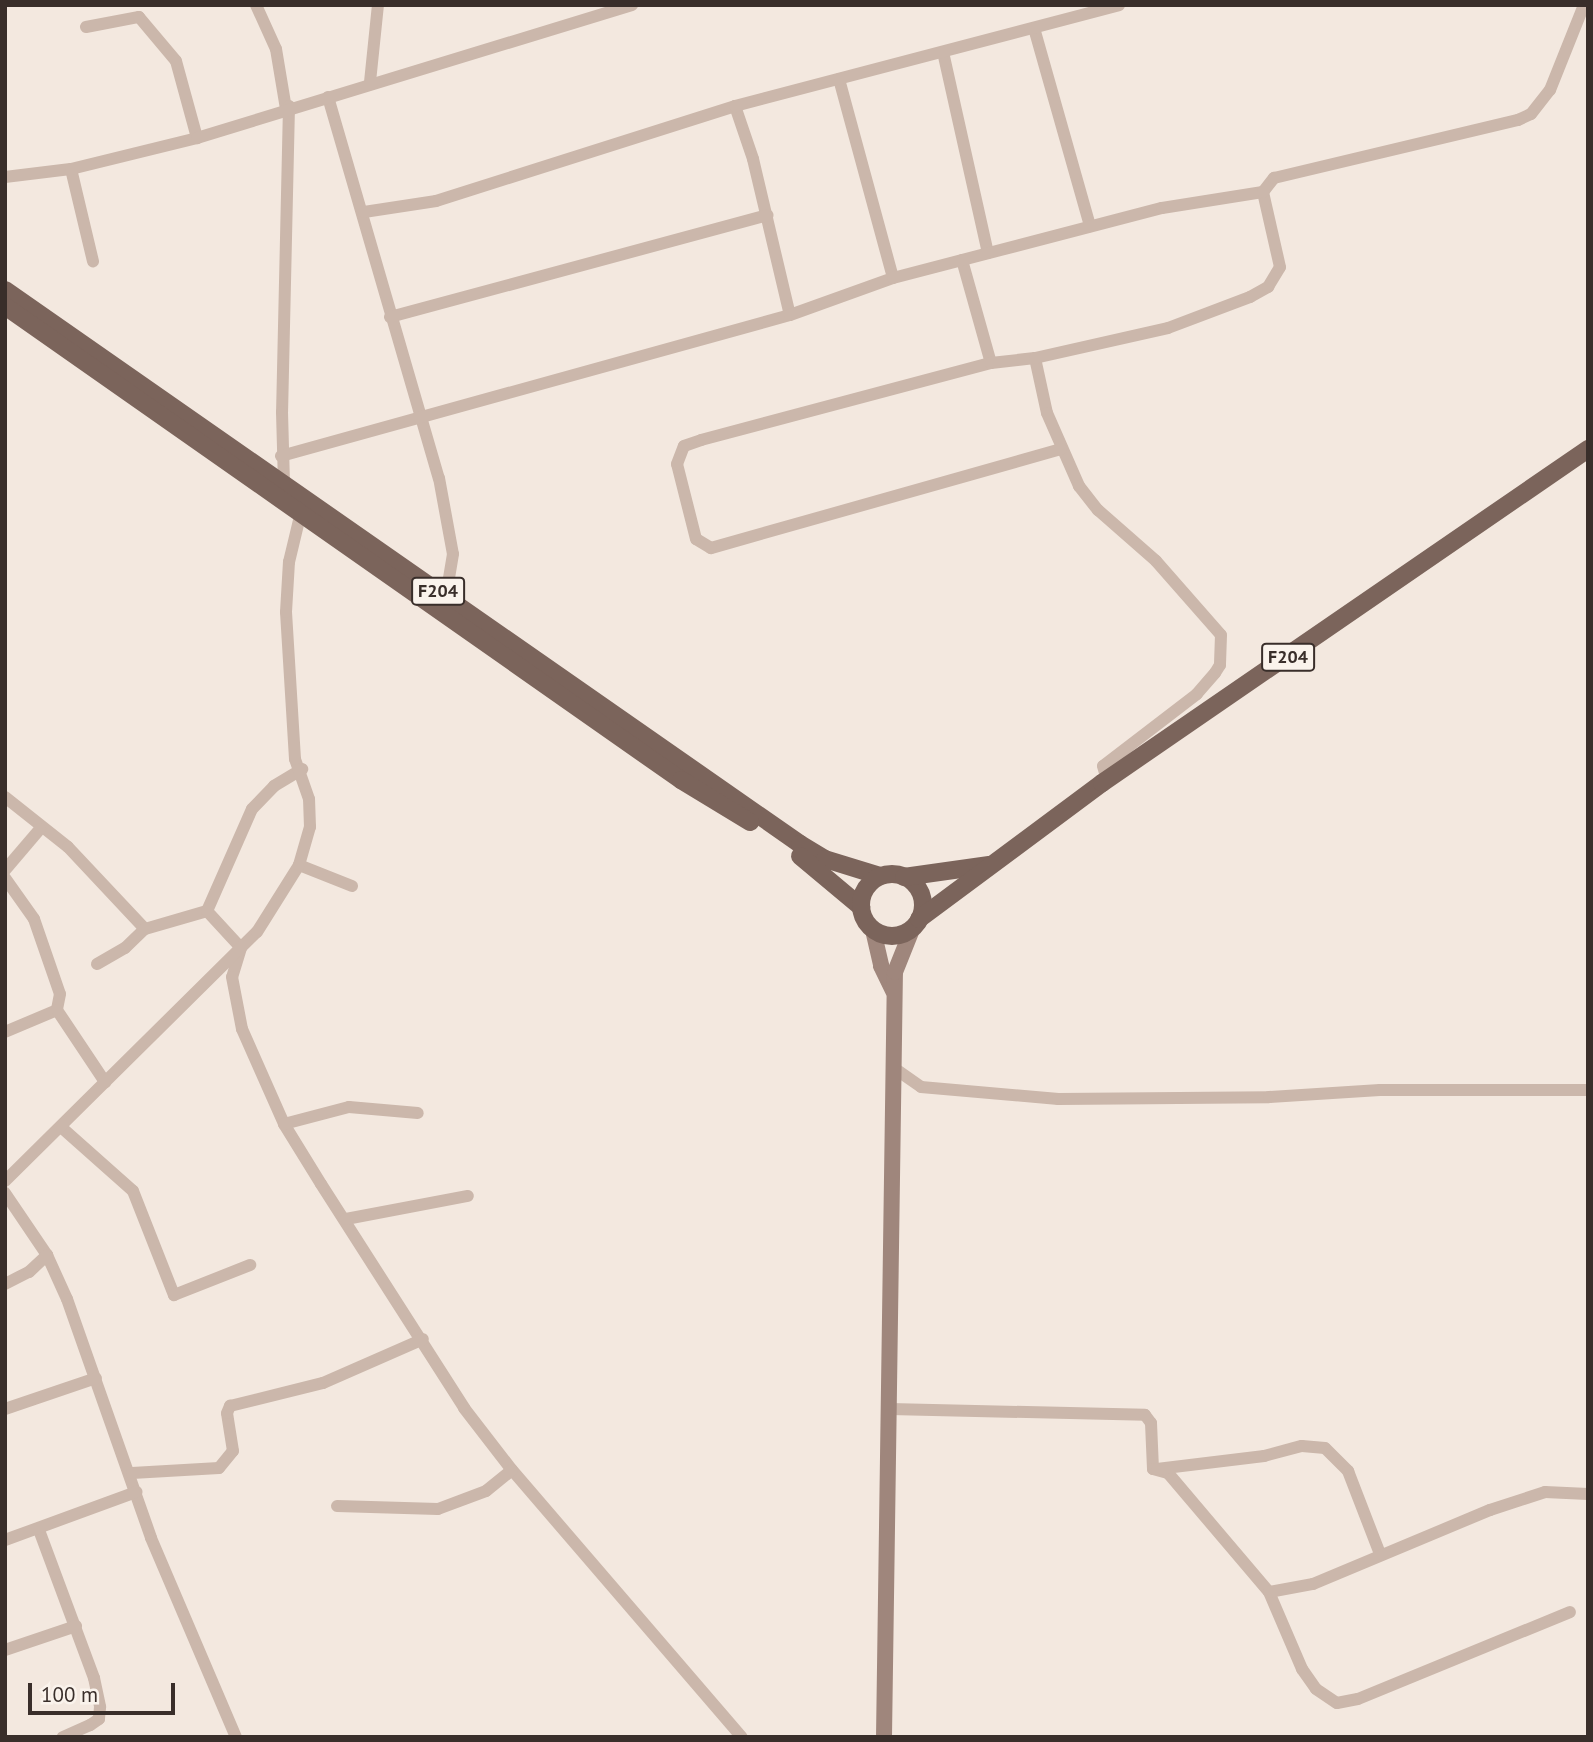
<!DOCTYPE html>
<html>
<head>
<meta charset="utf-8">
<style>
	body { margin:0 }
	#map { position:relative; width:1593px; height:1742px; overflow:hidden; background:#f3e8df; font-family:"PT Sans",sans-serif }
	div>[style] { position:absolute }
	.street>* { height:12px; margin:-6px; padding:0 6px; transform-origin:6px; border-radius:6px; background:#cbb7ab }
	.secondary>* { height:16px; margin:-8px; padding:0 8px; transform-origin:8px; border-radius:8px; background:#9f867c }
	.primary>* { height:18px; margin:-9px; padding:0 9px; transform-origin:9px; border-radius:9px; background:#7b645b }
	.primary>.ring { margin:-9px; padding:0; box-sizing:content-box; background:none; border:18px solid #7b645b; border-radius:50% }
	span { translate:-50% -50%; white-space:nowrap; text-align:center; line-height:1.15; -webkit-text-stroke:5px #faf3ec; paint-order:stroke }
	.shield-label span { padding:2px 5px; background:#faf3ec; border:2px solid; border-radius:5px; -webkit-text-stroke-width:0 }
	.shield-label { font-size:18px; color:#392e2a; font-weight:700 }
	.frame { position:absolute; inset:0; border:7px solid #392e2a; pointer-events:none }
	.scale { position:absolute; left:28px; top:1683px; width:147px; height:32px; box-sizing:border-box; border:4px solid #392e2a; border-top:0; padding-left:9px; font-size:21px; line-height:24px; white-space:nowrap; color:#392e2a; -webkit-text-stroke:5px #faf3ec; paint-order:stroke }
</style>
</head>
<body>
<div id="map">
	<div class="street">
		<div style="left:256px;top:5px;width:48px;rotate:65.6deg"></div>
		<div style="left:276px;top:49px;width:61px;rotate:80.5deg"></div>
		<div style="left:286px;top:109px;width:4px;rotate:-45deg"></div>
		<div style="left:289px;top:106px;width:306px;rotate:91.3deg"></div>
		<div style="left:282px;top:412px;width:70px;rotate:88.4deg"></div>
		<div style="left:86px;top:27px;width:54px;rotate:-10.7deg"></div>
		<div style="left:139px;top:17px;width:57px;rotate:49.9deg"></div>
		<div style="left:176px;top:61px;width:80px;rotate:74.7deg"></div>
		<div style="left:1034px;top:28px;width:206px;rotate:74.2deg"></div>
		<div style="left:943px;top:52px;width:206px;rotate:77.4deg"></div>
		<div style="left:839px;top:79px;width:206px;rotate:74.8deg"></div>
		<div style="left:370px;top:82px;width:77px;rotate:-84.1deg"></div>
		<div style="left:328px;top:97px;width:397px;rotate:73.8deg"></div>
		<div style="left:439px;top:478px;width:77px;rotate:79.6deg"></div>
		<div style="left:453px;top:554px;width:43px;rotate:99.5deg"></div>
		<div style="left:735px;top:106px;width:56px;rotate:71.2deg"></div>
		<div style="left:753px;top:159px;width:160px;rotate:76.7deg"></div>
		<div style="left:71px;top:169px;width:95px;rotate:76.6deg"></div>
		<div style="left:5px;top:177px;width:66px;rotate:-6.9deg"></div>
		<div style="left:71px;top:169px;width:130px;rotate:-13.8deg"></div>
		<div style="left:197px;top:138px;width:455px;rotate:-17deg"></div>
		<div style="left:364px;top:212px;width:73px;rotate:-8.7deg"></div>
		<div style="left:436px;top:201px;width:314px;rotate:-17.6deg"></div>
		<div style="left:735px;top:106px;width:397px;rotate:-14.7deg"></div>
		<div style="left:962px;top:260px;width:107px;rotate:74.3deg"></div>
		<div style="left:390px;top:317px;width:391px;rotate:-15.1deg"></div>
		<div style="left:1035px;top:358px;width:56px;rotate:77.7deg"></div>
		<div style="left:1047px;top:413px;width:80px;rotate:66.3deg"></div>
		<div style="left:1079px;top:486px;width:31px;rotate:52deg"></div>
		<div style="left:1098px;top:510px;width:77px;rotate:41.3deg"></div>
		<div style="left:1156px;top:561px;width:98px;rotate:48.7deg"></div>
		<div style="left:1221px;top:635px;width:30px;rotate:92deg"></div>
		<div style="left:1220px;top:665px;width:9px;rotate:122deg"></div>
		<div style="left:1215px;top:673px;width:28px;rotate:131deg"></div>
		<div style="left:1197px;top:694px;width:118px;rotate:142.5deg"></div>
		<div style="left:1103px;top:766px;width:15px;rotate:74deg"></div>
		<div style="left:1061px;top:449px;width:364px;rotate:164.2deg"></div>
		<div style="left:711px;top:548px;width:17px;rotate:-149deg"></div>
		<div style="left:696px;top:539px;width:77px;rotate:-104.2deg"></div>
		<div style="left:677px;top:464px;width:19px;rotate:-69deg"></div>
		<div style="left:684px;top:446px;width:18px;rotate:-19deg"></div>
		<div style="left:701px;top:440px;width:300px;rotate:-14.9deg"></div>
		<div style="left:991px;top:363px;width:44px;rotate:-6.5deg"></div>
		<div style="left:1035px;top:358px;width:136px;rotate:-12.7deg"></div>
		<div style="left:1168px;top:328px;width:88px;rotate:-20.7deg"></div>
		<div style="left:1250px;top:297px;width:21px;rotate:-29deg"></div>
		<div style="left:1268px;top:287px;width:23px;rotate:-59deg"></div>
		<div style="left:1280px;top:267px;width:77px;rotate:-102.8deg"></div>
		<div style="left:281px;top:456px;width:528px;rotate:-15.48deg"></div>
		<div style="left:790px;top:315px;width:109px;rotate:-19.8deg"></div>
		<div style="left:893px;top:278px;width:278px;rotate:-14.6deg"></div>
		<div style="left:1162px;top:208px;width:102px;rotate:-9deg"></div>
		<div style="left:1263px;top:192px;width:18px;rotate:-52deg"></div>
		<div style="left:1274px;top:178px;width:251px;rotate:-13.4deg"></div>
		<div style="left:1518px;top:120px;width:14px;rotate:-25deg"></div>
		<div style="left:1531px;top:114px;width:31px;rotate:-52deg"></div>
		<div style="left:1550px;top:90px;width:92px;rotate:-68.2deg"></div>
		<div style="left:5px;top:797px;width:80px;rotate:38.4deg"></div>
		<div style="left:68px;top:847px;width:112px;rotate:46.8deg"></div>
		<div style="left:145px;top:929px;width:65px;rotate:-16.2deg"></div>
		<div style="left:207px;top:911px;width:50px;rotate:47.4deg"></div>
		<div style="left:299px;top:865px;width:57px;rotate:21.6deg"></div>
		<div style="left:5px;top:870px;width:54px;rotate:-49.5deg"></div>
		<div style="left:5px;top:878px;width:50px;rotate:54.7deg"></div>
		<div style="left:34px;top:919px;width:79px;rotate:70.9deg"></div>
		<div style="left:60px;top:994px;width:16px;rotate:101deg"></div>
		<div style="left:57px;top:1010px;width:56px;rotate:157.1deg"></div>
		<div style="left:207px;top:911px;width:111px;rotate:-66.2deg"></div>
		<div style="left:252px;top:809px;width:32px;rotate:-46deg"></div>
		<div style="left:274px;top:786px;width:33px;rotate:-31deg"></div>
		<div style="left:241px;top:948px;width:30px;rotate:107deg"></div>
		<div style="left:232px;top:977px;width:53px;rotate:79.1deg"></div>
		<div style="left:242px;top:1029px;width:104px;rotate:66.1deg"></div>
		<div style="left:284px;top:1124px;width:70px;rotate:58.3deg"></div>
		<div style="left:321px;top:1184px;width:266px;rotate:57.4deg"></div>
		<div style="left:464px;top:1408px;width:78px;rotate:52.3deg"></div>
		<div style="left:512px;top:1470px;width:352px;rotate:49.3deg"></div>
		<div style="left:97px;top:964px;width:32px;rotate:-30deg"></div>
		<div style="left:125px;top:948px;width:28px;rotate:-44deg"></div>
		<div style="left:57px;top:1010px;width:87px;rotate:56.3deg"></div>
		<div style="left:894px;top:1068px;width:33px;rotate:35deg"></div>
		<div style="left:921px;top:1087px;width:138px;rotate:5deg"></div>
		<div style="left:1058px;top:1099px;width:211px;rotate:-0.5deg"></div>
		<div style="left:1269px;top:1097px;width:111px;rotate:-3.6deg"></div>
		<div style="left:1380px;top:1090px;width:208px"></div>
		<div style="left:284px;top:1124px;width:67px;rotate:-14.7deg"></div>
		<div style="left:349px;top:1107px;width:69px;rotate:5deg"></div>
		<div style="left:61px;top:1127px;width:96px;rotate:41.6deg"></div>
		<div style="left:133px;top:1191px;width:112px;rotate:68.5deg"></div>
		<div style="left:174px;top:1295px;width:82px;rotate:-21.5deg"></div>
		<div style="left:5px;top:1181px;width:354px;rotate:-44.7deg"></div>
		<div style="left:257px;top:932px;width:79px;rotate:-57.9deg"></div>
		<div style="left:299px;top:865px;width:40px;rotate:-74deg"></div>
		<div style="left:310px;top:827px;width:28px;rotate:-92deg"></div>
		<div style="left:309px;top:799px;width:42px;rotate:-109.3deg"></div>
		<div style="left:295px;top:759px;width:147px;rotate:-93.5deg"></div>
		<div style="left:286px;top:612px;width:50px;rotate:-86.6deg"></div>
		<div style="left:289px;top:562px;width:51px;rotate:-76.5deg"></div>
		<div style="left:5px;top:1193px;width:75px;rotate:55.9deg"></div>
		<div style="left:47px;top:1255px;width:48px;rotate:65.6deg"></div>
		<div style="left:67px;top:1299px;width:253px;rotate:70.6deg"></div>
		<div style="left:151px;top:1538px;width:216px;rotate:66.9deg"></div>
		<div style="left:346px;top:1219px;width:124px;rotate:-10.7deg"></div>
		<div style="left:5px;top:1284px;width:27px;rotate:-27deg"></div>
		<div style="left:29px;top:1272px;width:25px;rotate:-43deg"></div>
		<div style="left:5px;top:1409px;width:96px;rotate:-18.8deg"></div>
		<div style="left:890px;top:1409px;width:255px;rotate:1.3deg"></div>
		<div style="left:1145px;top:1415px;width:10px;rotate:53deg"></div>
		<div style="left:1151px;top:1423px;width:46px;rotate:87.5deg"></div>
		<div style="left:1153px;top:1469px;width:16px;rotate:15deg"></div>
		<div style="left:1168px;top:1473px;width:156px;rotate:49.7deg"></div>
		<div style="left:1269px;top:1592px;width:84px;rotate:66.8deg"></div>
		<div style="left:1302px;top:1669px;width:24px;rotate:55deg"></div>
		<div style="left:1316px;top:1689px;width:25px;rotate:34deg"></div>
		<div style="left:1337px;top:1703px;width:21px;rotate:-11deg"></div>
		<div style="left:1358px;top:1699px;width:229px;rotate:-22.3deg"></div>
		<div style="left:1157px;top:1469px;width:108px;rotate:-6.9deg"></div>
		<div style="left:1264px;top:1456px;width:39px;rotate:-15deg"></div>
		<div style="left:1302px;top:1446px;width:23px;rotate:5deg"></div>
		<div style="left:1325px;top:1448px;width:33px;rotate:45deg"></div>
		<div style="left:1348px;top:1471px;width:89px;rotate:68.9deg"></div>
		<div style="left:132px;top:1473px;width:87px;rotate:-3.3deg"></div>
		<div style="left:219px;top:1468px;width:22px;rotate:-51deg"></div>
		<div style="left:233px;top:1451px;width:38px;rotate:-99deg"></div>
		<div style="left:227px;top:1413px;width:8px;rotate:-67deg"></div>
		<div style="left:230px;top:1406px;width:96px;rotate:-13.9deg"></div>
		<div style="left:323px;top:1383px;width:109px;rotate:-23.7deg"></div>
		<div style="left:337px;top:1506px;width:101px;rotate:1.7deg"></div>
		<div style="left:438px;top:1509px;width:51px;rotate:-20.6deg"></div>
		<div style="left:486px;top:1491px;width:33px;rotate:-39deg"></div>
		<div style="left:39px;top:1530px;width:158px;rotate:69.6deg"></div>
		<div style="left:94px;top:1678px;width:30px;rotate:78deg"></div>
		<div style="left:100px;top:1707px;width:12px;rotate:95deg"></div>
		<div style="left:99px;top:1719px;width:11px;rotate:146deg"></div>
		<div style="left:90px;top:1725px;width:30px;rotate:156deg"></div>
		<div style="left:5px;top:1540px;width:140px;rotate:-20.1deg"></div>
		<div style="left:1269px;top:1592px;width:45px;rotate:-10.3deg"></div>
		<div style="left:1313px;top:1584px;width:192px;rotate:-22.7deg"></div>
		<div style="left:1490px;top:1510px;width:58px;rotate:-18.1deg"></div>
		<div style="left:1545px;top:1492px;width:43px;rotate:2.7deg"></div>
		<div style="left:5px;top:1650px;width:75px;rotate:-18.7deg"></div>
	</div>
	<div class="secondary">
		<div style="left:873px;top:930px;width:37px;rotate:77deg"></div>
		<div style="left:881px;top:966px;width:28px;rotate:64deg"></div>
		<div style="left:884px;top:1737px;width:765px;rotate:-89.18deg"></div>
		<div style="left:895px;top:972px;width:48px;rotate:-68.2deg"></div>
	</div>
	<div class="primary">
		<div style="left:5px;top:290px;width:969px;rotate:34.87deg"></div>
		<div style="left:800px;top:844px;width:29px;rotate:31deg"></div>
		<div style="left:825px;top:859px;width:58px;rotate:17.2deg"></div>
		<div style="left:5px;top:306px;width:826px;rotate:35.04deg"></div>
		<div style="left:681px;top:780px;width:81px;rotate:31.3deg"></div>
		<div style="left:800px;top:856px;width:80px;rotate:39.9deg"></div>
		<div class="ring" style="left:861px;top:874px;width:44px;height:44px"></div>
		<div style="left:904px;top:877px;width:86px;rotate:-8deg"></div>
		<div style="left:919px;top:919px;width:228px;rotate:-36.6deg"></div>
		<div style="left:1102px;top:783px;width:590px;rotate:-34.5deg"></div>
	</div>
	<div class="shield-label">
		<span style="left:438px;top:591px">F204</span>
		<span style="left:1288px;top:657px">F204</span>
	</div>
	<div class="frame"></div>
	<div class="scale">100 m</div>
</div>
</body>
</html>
